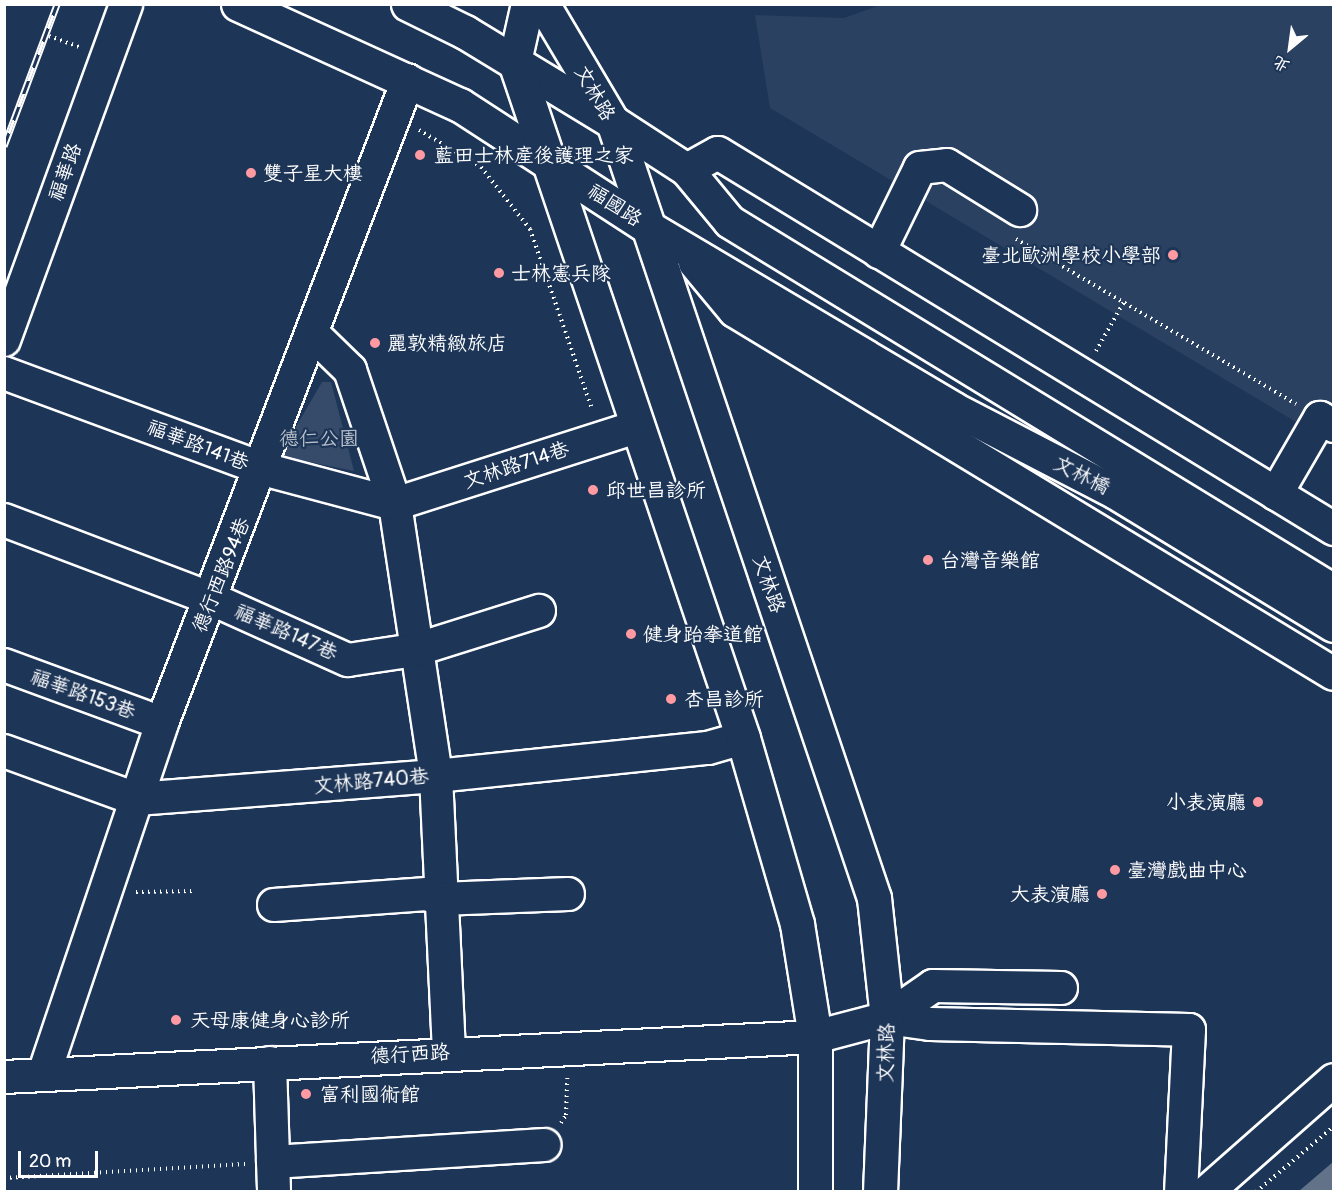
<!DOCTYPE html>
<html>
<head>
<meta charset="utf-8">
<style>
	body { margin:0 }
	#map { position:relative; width:1338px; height:1196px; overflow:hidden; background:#1d3557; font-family:Pangolin,"LXGW WenKai TC",sans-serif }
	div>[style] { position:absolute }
	.built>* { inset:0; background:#2a4161 }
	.green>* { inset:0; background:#364b69 }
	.water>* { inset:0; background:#617289 }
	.path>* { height:4px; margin-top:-2px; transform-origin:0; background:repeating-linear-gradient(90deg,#fff 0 1.5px,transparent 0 6px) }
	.roads { filter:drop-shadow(2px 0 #fff) drop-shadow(-2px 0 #fff) drop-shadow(0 2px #fff) drop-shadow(0 -2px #fff) }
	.minor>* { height:32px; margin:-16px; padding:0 16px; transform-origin:16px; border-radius:16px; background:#1d3557 }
	.major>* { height:33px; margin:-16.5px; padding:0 16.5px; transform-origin:16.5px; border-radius:16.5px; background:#1d3557 }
	.rail>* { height:7px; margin-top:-3.5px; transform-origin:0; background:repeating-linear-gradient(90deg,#1d3557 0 14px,#fff 0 28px); box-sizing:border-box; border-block:2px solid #fff }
	.dots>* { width:16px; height:16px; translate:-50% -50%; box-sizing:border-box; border:3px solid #1d3557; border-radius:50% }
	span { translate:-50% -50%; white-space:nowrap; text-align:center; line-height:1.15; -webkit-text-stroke:4.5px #1d3557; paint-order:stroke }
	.street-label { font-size:20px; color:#fff }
	.poi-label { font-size:20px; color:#fff }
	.left { translate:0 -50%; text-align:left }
	.right { translate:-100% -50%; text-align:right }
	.park-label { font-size:20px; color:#b9c0ca }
	.frame { position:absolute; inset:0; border:6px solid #fff; pointer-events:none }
	.north { position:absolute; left:1260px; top:18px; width:60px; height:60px; -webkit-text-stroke:4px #1d3557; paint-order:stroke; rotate:209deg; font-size:16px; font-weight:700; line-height:24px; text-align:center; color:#fff }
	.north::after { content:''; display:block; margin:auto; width:21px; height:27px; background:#fff; clip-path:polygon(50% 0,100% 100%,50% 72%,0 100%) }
	.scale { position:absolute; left:18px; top:1151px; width:80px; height:27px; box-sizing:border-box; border:3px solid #fff; border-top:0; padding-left:8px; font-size:18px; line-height:21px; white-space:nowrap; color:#fff; -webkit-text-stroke:4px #1d3557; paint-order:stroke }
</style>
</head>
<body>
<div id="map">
	<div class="built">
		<div style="clip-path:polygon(883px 4px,1333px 5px,1333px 444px,770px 108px,755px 15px,844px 18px)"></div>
	</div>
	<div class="green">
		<div style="clip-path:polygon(322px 382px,331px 382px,354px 471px,279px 456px)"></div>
	</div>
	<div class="water">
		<div style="clip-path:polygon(1333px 1162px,1333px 1191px,1299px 1191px)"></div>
	</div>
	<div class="path">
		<div style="left:49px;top:36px;width:32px;rotate:20deg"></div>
		<div style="left:419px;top:130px;width:72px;rotate:30.8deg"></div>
		<div style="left:481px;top:167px;width:79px;rotate:51.7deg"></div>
		<div style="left:530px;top:229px;width:190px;rotate:71deg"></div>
		<div style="left:1016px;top:239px;width:325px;rotate:30.5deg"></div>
		<div style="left:1096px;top:351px;width:56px;rotate:-60.3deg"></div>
		<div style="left:136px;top:892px;width:58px;rotate:-1deg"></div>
		<div style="left:561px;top:1123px;width:9px;rotate:-58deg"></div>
		<div style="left:566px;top:1115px;width:37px;rotate:-88deg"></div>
		<div style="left:4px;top:1178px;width:242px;rotate:-3.3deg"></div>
		<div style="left:1256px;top:1192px;width:102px;rotate:-40.2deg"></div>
	</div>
	<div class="roads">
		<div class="minor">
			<div style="left:543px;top:4px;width:137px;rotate:59.3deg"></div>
			<div style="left:613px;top:122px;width:88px;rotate:33deg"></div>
			<div style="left:687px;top:170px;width:67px;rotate:50.4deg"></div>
			<div style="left:730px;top:222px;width:708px;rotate:31.42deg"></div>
			<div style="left:515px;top:62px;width:59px;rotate:-77.4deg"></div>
			<div style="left:687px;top:170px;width:35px;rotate:-29deg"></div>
			<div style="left:718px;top:153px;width:722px;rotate:31.4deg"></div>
			<div style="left:643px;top:224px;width:362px;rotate:30.7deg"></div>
			<div style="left:954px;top:409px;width:182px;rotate:27.4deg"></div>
			<div style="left:1116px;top:493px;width:255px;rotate:31.4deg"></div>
			<div style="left:879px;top:252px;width:93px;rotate:-64deg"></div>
			<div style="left:920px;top:168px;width:27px;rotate:-6deg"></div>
			<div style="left:947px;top:165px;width:86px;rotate:31.7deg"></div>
			<div style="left:695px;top:263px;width:62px;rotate:50.2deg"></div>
			<div style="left:735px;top:311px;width:700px;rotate:31.22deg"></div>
			<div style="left:315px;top:336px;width:49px;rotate:44.2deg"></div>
			<div style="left:350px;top:370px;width:141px;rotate:71.4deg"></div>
			<div style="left:395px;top:504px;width:275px;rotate:81.4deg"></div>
			<div style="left:436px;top:776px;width:276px;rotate:87.3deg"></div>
			<div style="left:4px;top:340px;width:357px;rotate:-70deg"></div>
			<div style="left:4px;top:373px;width:276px;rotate:20.3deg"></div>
			<div style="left:263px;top:469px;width:137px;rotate:14.9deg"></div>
			<div style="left:395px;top:504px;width:254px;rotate:-17.7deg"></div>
			<div style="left:1276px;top:494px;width:88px;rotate:-59.9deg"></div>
			<div style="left:1320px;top:418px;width:16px;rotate:30deg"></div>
			<div style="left:4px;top:520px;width:222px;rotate:20.8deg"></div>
			<div style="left:212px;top:599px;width:149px;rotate:24.2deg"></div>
			<div style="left:348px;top:660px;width:68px;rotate:-8.5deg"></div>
			<div style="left:415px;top:650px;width:130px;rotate:-17.5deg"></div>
			<div style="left:4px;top:665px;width:168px;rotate:20.2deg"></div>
			<div style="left:4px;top:751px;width:140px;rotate:20deg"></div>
			<div style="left:136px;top:799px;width:301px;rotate:-4.4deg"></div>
			<div style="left:436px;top:776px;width:273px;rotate:-5.9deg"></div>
			<div style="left:708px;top:748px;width:36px;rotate:-16deg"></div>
			<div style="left:274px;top:905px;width:153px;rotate:-4.1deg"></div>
			<div style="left:427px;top:894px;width:14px;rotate:21deg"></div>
			<div style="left:440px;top:899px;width:128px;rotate:-2.2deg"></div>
			<div style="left:887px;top:1018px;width:43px;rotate:7.9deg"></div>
			<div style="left:930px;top:1024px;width:259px;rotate:1.3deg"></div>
			<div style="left:1189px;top:1030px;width:162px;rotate:92.8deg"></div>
			<div style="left:270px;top:1063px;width:129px;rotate:88.2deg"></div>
			<div style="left:44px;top:1074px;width:370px;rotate:-71.4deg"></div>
			<div style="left:162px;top:723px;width:688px;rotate:-69.06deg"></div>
			<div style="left:4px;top:1077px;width:812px;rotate:-2.82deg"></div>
			<div style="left:815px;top:1037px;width:74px;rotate:-14.8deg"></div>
			<div style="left:887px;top:1018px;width:56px;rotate:-34.8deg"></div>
			<div style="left:933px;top:986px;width:128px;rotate:0.9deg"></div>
			<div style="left:273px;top:1162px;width:272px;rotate:-3.6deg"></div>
			<div style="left:1207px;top:1192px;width:169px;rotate:-41.4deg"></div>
		</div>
		<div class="major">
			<div style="left:238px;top:4px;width:244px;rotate:24.5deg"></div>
			<div style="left:460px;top:105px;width:218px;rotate:33deg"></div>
			<div style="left:408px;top:4px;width:64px;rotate:26.2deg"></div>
			<div style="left:465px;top:32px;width:173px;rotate:31.3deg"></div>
			<div style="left:613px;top:122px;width:819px;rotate:71.41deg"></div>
			<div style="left:874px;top:898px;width:121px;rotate:83.8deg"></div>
			<div style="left:887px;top:1018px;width:174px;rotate:92.3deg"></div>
			<div style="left:515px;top:62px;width:713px;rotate:71.36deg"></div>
			<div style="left:743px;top:738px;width:194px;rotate:73.8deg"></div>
			<div style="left:797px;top:924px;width:114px;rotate:80.9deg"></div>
			<div style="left:815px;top:1037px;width:155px;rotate:90deg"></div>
		</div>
	</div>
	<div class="rail">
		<div style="left:4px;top:146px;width:152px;rotate:-69.5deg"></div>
	</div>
	<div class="dots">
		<div style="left:420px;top:155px;background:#ff9aa2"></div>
		<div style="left:251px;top:173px;background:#ff9aa2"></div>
		<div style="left:1173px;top:255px;background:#ff9aa2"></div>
		<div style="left:499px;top:273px;background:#ff9aa2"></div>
		<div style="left:375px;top:343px;background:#ff9aa2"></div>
		<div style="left:593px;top:490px;background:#ff9aa2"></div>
		<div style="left:928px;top:560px;background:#ff9aa2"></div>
		<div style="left:631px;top:634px;background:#ff9aa2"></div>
		<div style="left:671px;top:699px;background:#ff9aa2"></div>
		<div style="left:1258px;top:802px;background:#ff9aa2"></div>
		<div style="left:1115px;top:870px;background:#ff9aa2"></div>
		<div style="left:1102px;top:894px;background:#ff9aa2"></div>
		<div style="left:176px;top:1020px;background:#ff9aa2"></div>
		<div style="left:306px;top:1094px;background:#ff9aa2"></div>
	</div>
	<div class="street-label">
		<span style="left:595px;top:93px;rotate:60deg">文林路</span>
		<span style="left:65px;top:172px;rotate:-70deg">福華路</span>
		<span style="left:615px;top:205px;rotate:33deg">福國路</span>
		<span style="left:198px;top:445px;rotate:21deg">福華路141巷</span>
		<span style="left:516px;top:465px;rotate:-18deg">文林路714巷</span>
		<span style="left:1082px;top:475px;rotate:27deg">文林橋</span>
		<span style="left:221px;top:575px;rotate:-68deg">德行西路94巷</span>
		<span style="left:769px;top:584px;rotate:71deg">文林路</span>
		<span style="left:286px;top:632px;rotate:24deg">福華路147巷</span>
		<span style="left:83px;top:694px;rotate:20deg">福華路153巷</span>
		<span style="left:371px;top:781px;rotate:-5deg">文林路740巷</span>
		<span style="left:886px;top:1053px;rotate:-88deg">文林路</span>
		<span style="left:410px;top:1054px;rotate:-3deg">德行西路</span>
	</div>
	<div class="poi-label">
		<span class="left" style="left:434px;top:155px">藍田士林產後護理之家</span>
		<span class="left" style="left:263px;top:173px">雙子星大樓</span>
		<span class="right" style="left:1161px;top:255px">臺北歐洲學校小學部</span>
		<span class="left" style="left:511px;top:273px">士林憲兵隊</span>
		<span class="left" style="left:387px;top:343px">麗敦精緻旅店</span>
		<span class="left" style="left:606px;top:490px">邱世昌診所</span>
		<span class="left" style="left:940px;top:560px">台灣音樂館</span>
		<span class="left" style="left:643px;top:634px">健身跆拳道館</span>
		<span class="left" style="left:684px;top:699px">杏昌診所</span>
		<span class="right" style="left:1246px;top:802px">小表演廳</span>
		<span class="left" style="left:1127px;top:870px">臺灣戲曲中心</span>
		<span class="right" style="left:1090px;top:894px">大表演廳</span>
		<span class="left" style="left:190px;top:1020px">天母康健身心診所</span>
		<span class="left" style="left:320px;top:1094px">富利國術館</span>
	</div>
	<div class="park-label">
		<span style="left:319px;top:438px">德仁公園</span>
	</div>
	<div class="frame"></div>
	<div class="north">北</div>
	<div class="scale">20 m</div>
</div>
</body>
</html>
